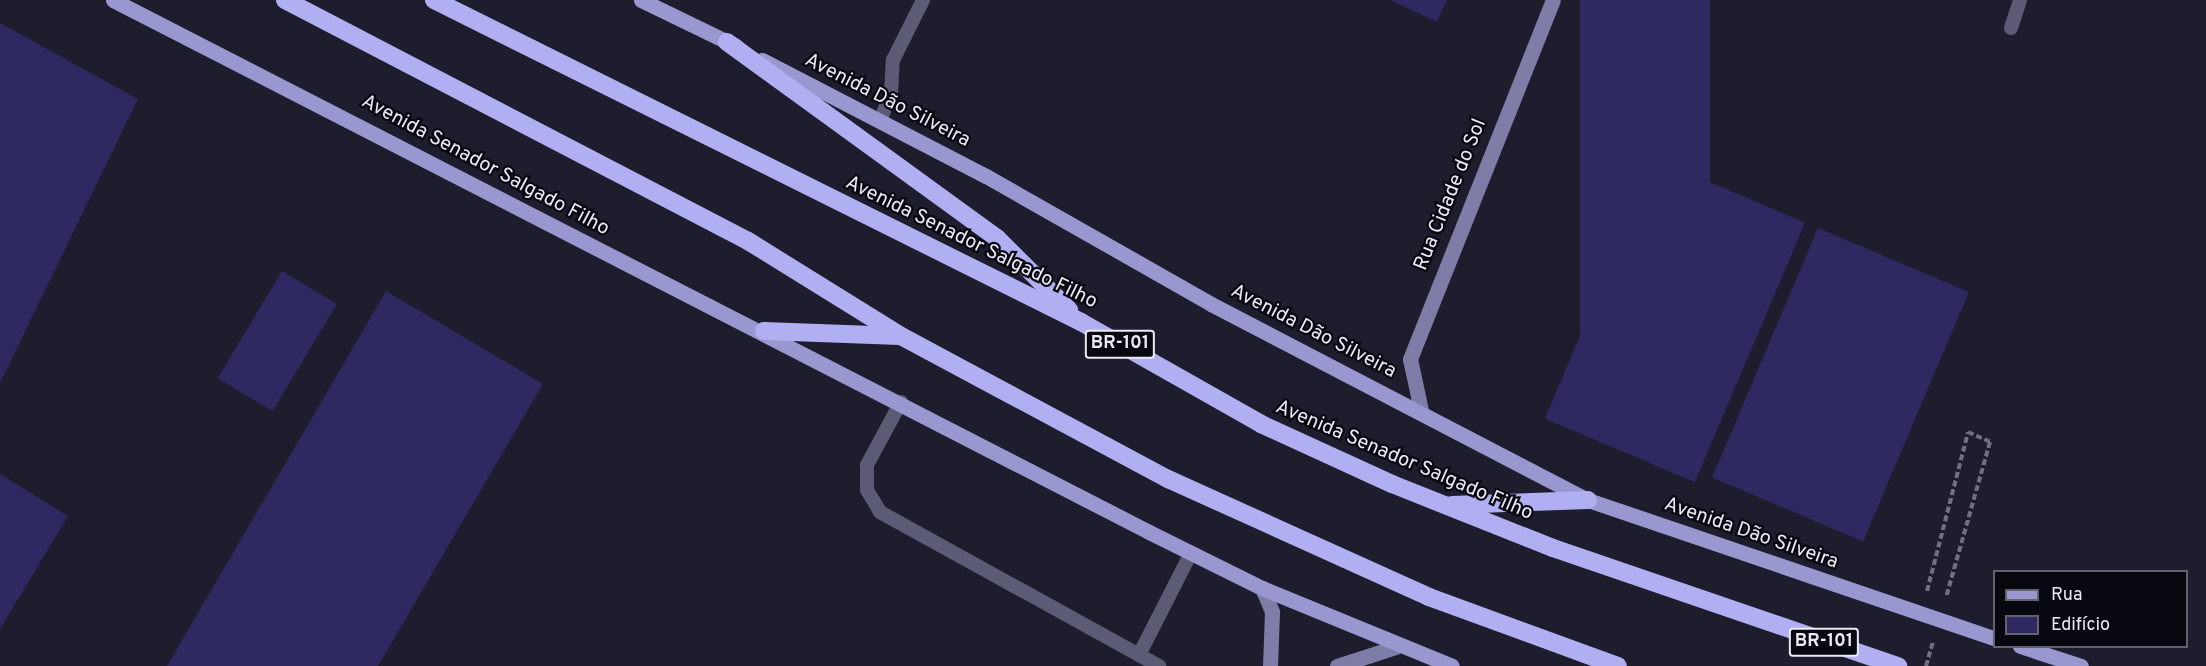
<!DOCTYPE html>
<html>
<head>
<meta charset="utf-8">
<style>
	body { margin:0 }
	#map { position:relative; width:2206px; height:666px; overflow:hidden; background:#1e1d2e; font-family:Overpass,sans-serif }
	div>[style] { position:absolute }
	.building>* { inset:0; background:#2e2960; transform-origin:0 0 }
	.path>* { height:4px; margin-top:-2px; transform-origin:0; background:repeating-linear-gradient(90deg,#70707f 0 6px,transparent 0 9px) }
	.lane>* { height:14px; margin:-7px; padding:0 7px; transform-origin:7px; border-radius:7px; background:#5b5b76 }
	.secondary>* { height:15px; margin:-7.5px; padding:0 7.5px; transform-origin:7.5px; border-radius:7.5px; background:#7d7da8 }
	.primary>* { height:15px; margin:-7.5px; padding:0 7.5px; transform-origin:7.5px; border-radius:7.5px; background:#9897cf }
	.highway>* { height:18px; margin:-9px; padding:0 9px; transform-origin:9px; border-radius:9px; background:#b0aff2 }
	span { translate:-50% -50%; white-space:nowrap; text-align:center; line-height:1.15; -webkit-text-stroke:4.5px #080810; paint-order:stroke }
	.shield-label span { padding:2px 4px; background:#080810; border:2px solid; border-radius:4px; -webkit-text-stroke-width:0 }
	.shield-label { font-size:18px; color:#e9eaf6; font-weight:700 }
	.street-label { font-size:20px; color:#e9eaf6 }
	.legend { position:absolute; left:1993px; top:570px; width:195px; height:78px; box-sizing:border-box; background:#080810; border:2px solid #62626c; margin:0; padding:8px 10px; list-style:none; font-size:18px; color:#e9eaf6 }
	.legend li { display:flex; align-items:center; gap:12px; height:30px }
	.legend b { width:30px; border:2px solid #62626c }
</style>
</head>
<body>
<div id="map">
	<div class="building">
		<div style="clip-path:polygon(1390px 0,1447px 0,1437px 22px)"></div>
		<div style="left:1580px;top:0;width:130px;height:401px"></div>
		<div style="clip-path:polygon(0 23px,138px 99px,0 383px)"></div>
		<div style="left:1655px;top:159px;width:163px;height:282px;rotate:23deg"></div>
		<div style="left:1818px;top:228px;width:164px;height:271px;rotate:23deg"></div>
		<div style="left:282px;top:271px;width:64px;height:125px;rotate:31deg"></div>
		<div style="clip-path:polygon(386px 291px,543px 384px,378px 666px,167px 666px)"></div>
		<div style="clip-path:polygon(0 474px,68px 516px,0 629px)"></div>
	</div>
	<div class="path">
		<div style="left:1927px;top:591px;width:164px;rotate:-75.5deg"></div>
		<div style="left:1968px;top:432px;width:24px;rotate:24deg"></div>
		<div style="left:1990px;top:442px;width:161px;rotate:105.8deg"></div>
		<div style="left:1926px;top:666px;width:25px;rotate:-74deg"></div>
	</div>
	<div class="lane">
		<div style="left:2011px;top:28px;width:29px;rotate:-72deg"></div>
		<div style="left:880px;top:121px;width:29px;rotate:-68deg"></div>
		<div style="left:891px;top:94px;width:34px;rotate:-87deg"></div>
		<div style="left:893px;top:60px;width:67px;rotate:-63.4deg"></div>
		<div style="left:901px;top:402px;width:72px;rotate:118.4deg"></div>
		<div style="left:867px;top:465px;width:25px;rotate:90deg"></div>
		<div style="left:867px;top:490px;width:26px;rotate:59deg"></div>
		<div style="left:880px;top:512px;width:319px;rotate:28.9deg"></div>
		<div style="left:1139px;top:655px;width:114px;rotate:-63deg"></div>
	</div>
	<div class="secondary">
		<div style="left:1421px;top:410px;width:52px;rotate:-102.2deg"></div>
		<div style="left:1410px;top:359px;width:386px;rotate:-68.3deg"></div>
		<div style="left:1262px;top:588px;width:26px;rotate:67deg"></div>
		<div style="left:1272px;top:612px;width:54px;rotate:92.1deg"></div>
		<div style="left:1337px;top:666px;width:62px;rotate:-17.9deg"></div>
	</div>
	<div class="primary">
		<div style="left:113px;top:0;width:1165px;rotate:27.18deg"></div>
		<div style="left:1149px;top:532px;width:126px;rotate:26.4deg"></div>
		<div style="left:1262px;top:588px;width:205px;rotate:22.3deg"></div>
		<div style="left:641px;top:0;width:106px;rotate:25.8deg"></div>
		<div style="left:762px;top:60px;width:252px;rotate:27.4deg"></div>
		<div style="left:986px;top:176px;width:259px;rotate:29.6deg"></div>
		<div style="left:1211px;top:304px;width:425px;rotate:27.5deg"></div>
		<div style="left:1588px;top:500px;width:429px;rotate:18.8deg"></div>
		<div style="left:2020px;top:646px;width:64px;rotate:18.2deg"></div>
	</div>
	<div class="highway">
		<div style="left:285px;top:0;width:522px;rotate:27.5deg"></div>
		<div style="left:748px;top:241px;width:180px;rotate:31.8deg"></div>
		<div style="left:901px;top:336px;width:303px;rotate:28.2deg"></div>
		<div style="left:1168px;top:479px;width:286px;rotate:24.3deg"></div>
		<div style="left:1429px;top:597px;width:201px;rotate:20.1deg"></div>
		<div style="left:434px;top:0;width:723px;rotate:26.46deg"></div>
		<div style="left:1081px;top:322px;width:207px;rotate:29.5deg"></div>
		<div style="left:1261px;top:424px;width:144px;rotate:24.6deg"></div>
		<div style="left:1392px;top:484px;width:173px;rotate:21.7deg"></div>
		<div style="left:1553px;top:548px;width:365px;rotate:18.9deg"></div>
		<div style="left:727px;top:42px;width:334px;rotate:36deg"></div>
		<div style="left:997px;top:238px;width:102px;rotate:45deg"></div>
		<div style="left:764px;top:331px;width:136px;rotate:2.1deg"></div>
		<div style="left:1452px;top:505px;width:136px;rotate:-2.1deg"></div>
	</div>
	<div class="shield-label">
		<span style="left:1120px;top:344px">BR-101</span>
		<span style="left:1824px;top:642px">BR-101</span>
	</div>
	<div class="street-label">
		<span style="left:887px;top:101px;rotate:27deg">Avenida Dão Silveira</span>
		<span style="left:485px;top:166px;rotate:28deg">Avenida Senador Salgado Filho</span>
		<span style="left:1451px;top:195px;rotate:-68deg">Rua Cidade do Sol</span>
		<span style="left:971px;top:243px;rotate:26deg">Avenida Senador Salgado Filho</span>
		<span style="left:1313px;top:332px;rotate:27deg">Avenida Dão Silveira</span>
		<span style="left:1404px;top:461px;rotate:23deg">Avenida Senador Salgado Filho</span>
		<span style="left:1751px;top:534px;rotate:19deg">Avenida Dão Silveira</span>
	</div>
	<ul class="legend">
	<li><b style="height:8px;background:#9897cf"></b>Rua</li>
	<li><b style="height:16px;background:#2e2960"></b>Edifício</li>
	</ul>
</div>
</body>
</html>
